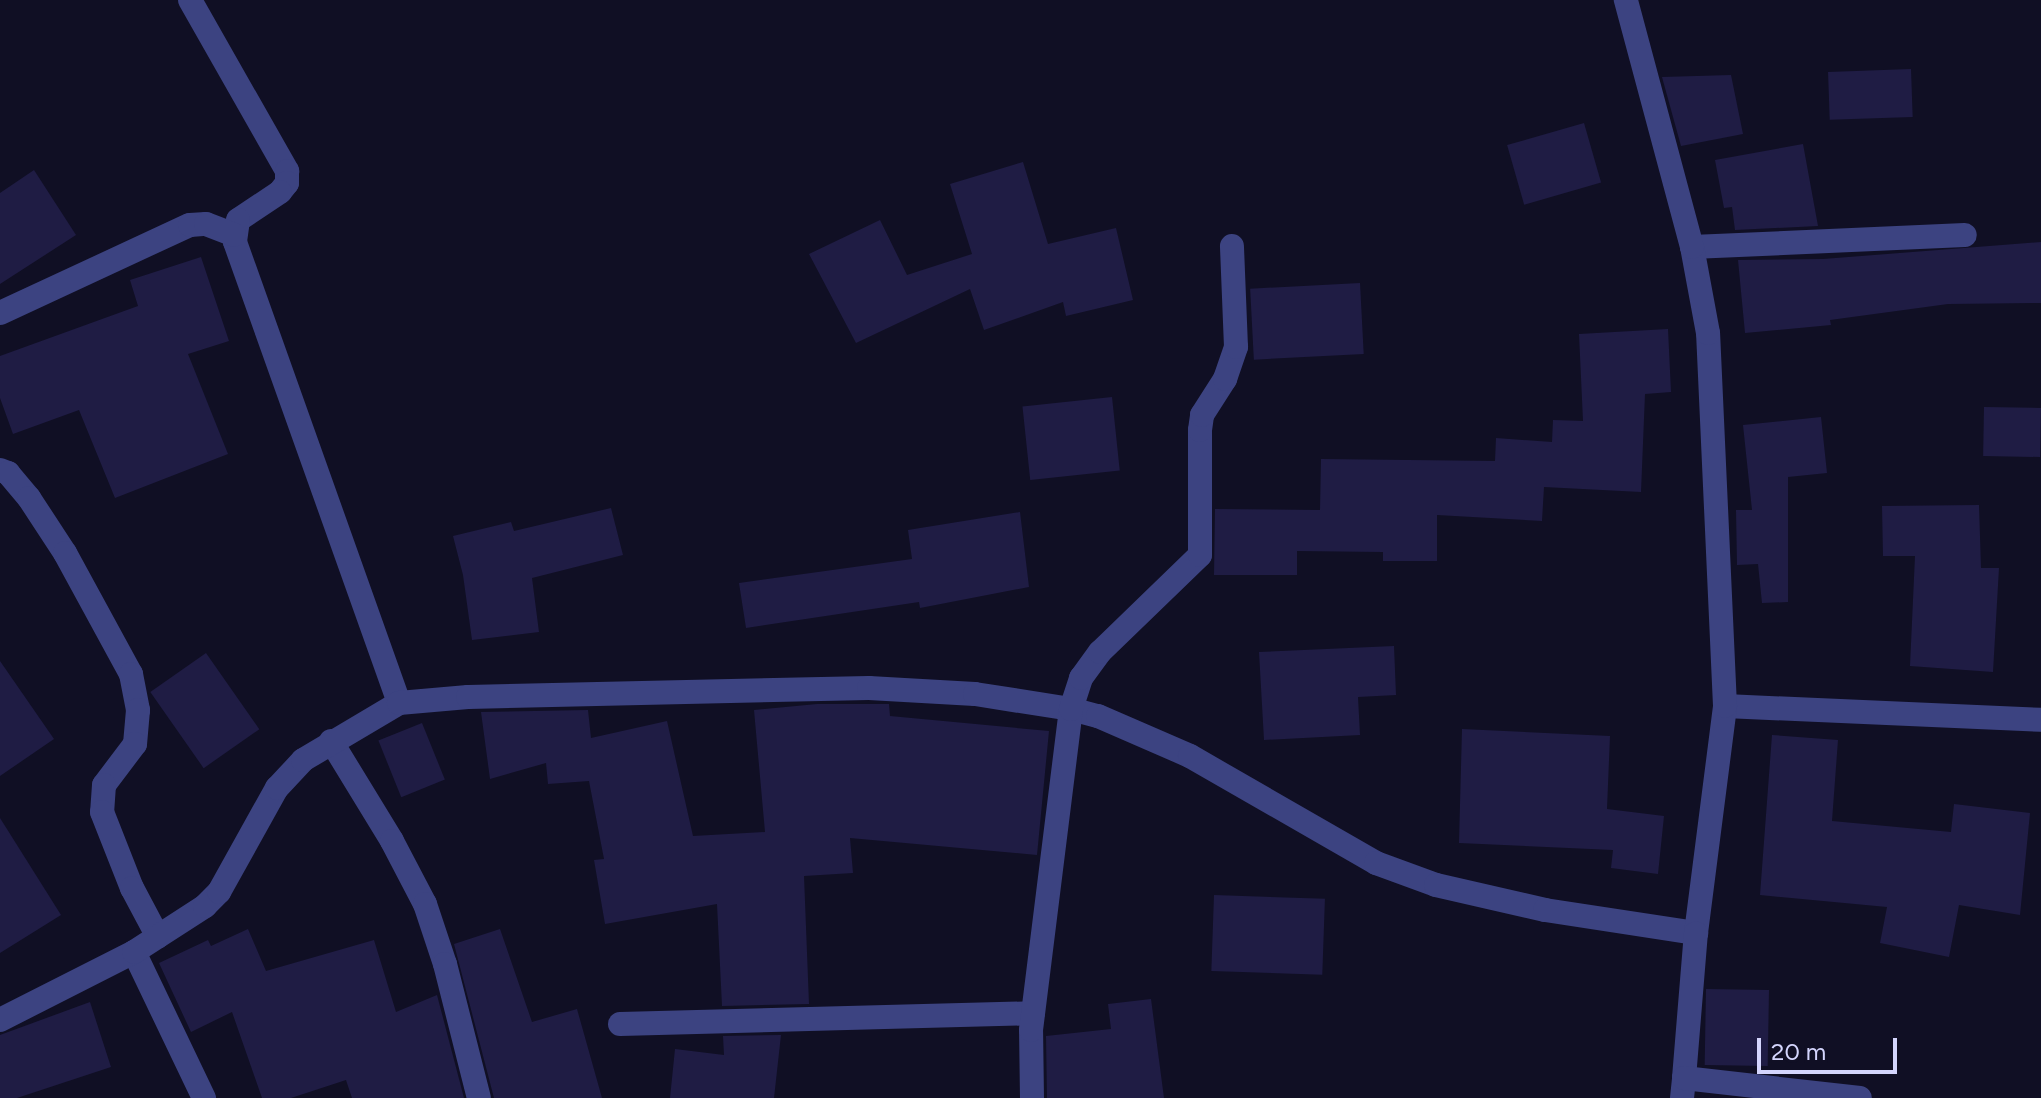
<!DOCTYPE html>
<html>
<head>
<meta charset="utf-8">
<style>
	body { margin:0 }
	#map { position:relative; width:2041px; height:1098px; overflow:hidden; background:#100f24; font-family:Figtree,sans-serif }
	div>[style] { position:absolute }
	.building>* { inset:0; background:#1f1c44; transform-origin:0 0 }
	.minor>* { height:24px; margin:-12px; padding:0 12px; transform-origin:12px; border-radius:12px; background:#3c4381 }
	span { translate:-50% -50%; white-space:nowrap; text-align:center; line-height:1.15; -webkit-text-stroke:6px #100f24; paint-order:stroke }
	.scale { position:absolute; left:1757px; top:1038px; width:140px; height:36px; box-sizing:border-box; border:4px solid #d4d5fd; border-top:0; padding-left:10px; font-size:24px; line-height:28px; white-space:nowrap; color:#d4d5fd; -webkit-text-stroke:6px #100f24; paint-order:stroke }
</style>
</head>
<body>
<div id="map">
	<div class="building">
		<div style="left:1911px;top:69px;width:48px;height:83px;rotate:88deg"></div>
		<div style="clip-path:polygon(1731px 75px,1743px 134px,1681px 146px,1662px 77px)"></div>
		<div style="left:1584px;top:123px;width:62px;height:80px;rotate:74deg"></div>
		<div style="clip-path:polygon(1803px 144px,1818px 226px,1735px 230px,1732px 207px,1724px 208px,1715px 160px)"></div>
		<div style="clip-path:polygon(1023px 162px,1048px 244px,1116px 228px,1133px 300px,1066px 316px,1063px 302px,984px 330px,970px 289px,856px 343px,809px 254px,880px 220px,907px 275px,972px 254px,950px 184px)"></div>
		<div style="clip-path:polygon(34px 170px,76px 235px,0 284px,0 193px)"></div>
		<div style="clip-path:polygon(2041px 242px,2041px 303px,1948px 304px,1830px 320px,1831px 325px,1745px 333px,1738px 260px,1823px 259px)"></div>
		<div style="clip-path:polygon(201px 257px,229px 341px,188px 354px,228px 454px,115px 498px,79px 410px,13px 434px,0 398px,0 356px,138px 306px,130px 280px)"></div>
		<div style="left:1360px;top:283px;width:71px;height:110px;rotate:87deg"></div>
		<div style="clip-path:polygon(1668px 329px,1671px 392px,1645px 394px,1641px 492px,1544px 487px,1542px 521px,1437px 515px,1437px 561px,1383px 561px,1383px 552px,1297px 551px,1297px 575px,1214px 575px,1215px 509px,1320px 510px,1321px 459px,1495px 461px,1496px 438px,1552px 442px,1553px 420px,1583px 421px,1579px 334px)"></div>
		<div style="left:1112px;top:397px;width:74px;height:90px;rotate:84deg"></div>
		<div style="left:1984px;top:407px;width:57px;height:49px;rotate:1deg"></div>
		<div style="clip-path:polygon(1821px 417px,1827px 473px,1788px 477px,1788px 602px,1762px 603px,1758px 564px,1737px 565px,1736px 510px,1752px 510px,1743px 425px)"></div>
		<div style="clip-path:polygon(1979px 505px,1981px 568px,1999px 568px,1993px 672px,1910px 666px,1915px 556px,1883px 556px,1882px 506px)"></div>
		<div style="clip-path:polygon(611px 508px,623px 555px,532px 578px,539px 632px,472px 640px,463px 575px,453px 536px,511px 522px,514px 531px)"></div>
		<div style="clip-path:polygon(1020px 512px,1029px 587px,920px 608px,919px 602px,746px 628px,739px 583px,912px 559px,908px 530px)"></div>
		<div style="clip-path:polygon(1394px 646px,1396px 695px,1358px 697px,1360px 735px,1264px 740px,1259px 652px)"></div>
		<div style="left:206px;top:653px;width:93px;height:68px;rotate:55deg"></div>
		<div style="clip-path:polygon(0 661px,54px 739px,0 776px)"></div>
		<div style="clip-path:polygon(817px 704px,889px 704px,890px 716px,1049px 731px,1037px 855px,850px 838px,853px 873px,804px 876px,809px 1004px,722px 1006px,717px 904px,605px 924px,594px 860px,604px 859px,589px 781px,548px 784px,546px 763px,490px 779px,481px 712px,588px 710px,591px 738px,667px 721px,693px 836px,765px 832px,754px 710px)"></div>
		<div style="left:422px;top:723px;width:61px;height:47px;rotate:68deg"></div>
		<div style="clip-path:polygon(1462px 729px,1610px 736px,1607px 809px,1664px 816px,1658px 874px,1611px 868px,1613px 850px,1459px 843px)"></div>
		<div style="clip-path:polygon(1772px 735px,1838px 740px,1832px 821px,1951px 832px,1954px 804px,2030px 813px,2020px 915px,1959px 905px,1949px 957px,1880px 943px,1887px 907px,1760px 895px)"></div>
		<div style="clip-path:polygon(0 818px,61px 915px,0 953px)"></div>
		<div style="left:1214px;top:895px;width:111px;height:76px;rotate:2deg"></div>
		<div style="clip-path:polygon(248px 929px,266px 971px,374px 940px,396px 1012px,437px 995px,464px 1098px,352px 1098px,346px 1080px,291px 1098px,262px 1098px,232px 1012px,191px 1032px,159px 963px,208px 940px,211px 946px)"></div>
		<div style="clip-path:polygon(500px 929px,532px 1022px,577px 1009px,602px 1098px,494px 1098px,454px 944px)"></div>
		<div style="left:1706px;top:989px;width:63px;height:76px;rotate:1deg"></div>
		<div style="clip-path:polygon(1151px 999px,1164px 1098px,1047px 1098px,1046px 1036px,1111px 1029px,1108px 1004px)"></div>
		<div style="clip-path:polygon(90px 1002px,111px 1067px,17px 1098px,0 1098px,0 1035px)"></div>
		<div style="clip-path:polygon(781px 1035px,774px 1098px,670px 1098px,675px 1049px,724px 1055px,723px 1036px)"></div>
	</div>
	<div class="minor">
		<div style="left:190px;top:0;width:197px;rotate:60.4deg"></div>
		<div style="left:287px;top:171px;width:12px;rotate:90deg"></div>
		<div style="left:287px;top:183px;width:11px;rotate:128deg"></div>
		<div style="left:280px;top:192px;width:50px;rotate:146.3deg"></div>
		<div style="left:238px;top:220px;width:22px;rotate:98deg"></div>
		<div style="left:235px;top:242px;width:489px;rotate:70.4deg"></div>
		<div style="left:1692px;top:247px;width:273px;rotate:-2.5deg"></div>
		<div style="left:0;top:313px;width:209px;rotate:-24.9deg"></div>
		<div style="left:190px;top:225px;width:16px;rotate:-4deg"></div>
		<div style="left:206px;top:224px;width:30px;rotate:21deg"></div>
		<div style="left:0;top:470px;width:9px;rotate:21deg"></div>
		<div style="left:8px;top:473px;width:33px;rotate:50deg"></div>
		<div style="left:29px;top:498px;width:66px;rotate:56.8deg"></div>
		<div style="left:65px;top:553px;width:138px;rotate:61.4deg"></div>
		<div style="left:131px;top:674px;width:37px;rotate:79deg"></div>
		<div style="left:138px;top:710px;width:34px;rotate:95deg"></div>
		<div style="left:135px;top:744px;width:51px;rotate:127.1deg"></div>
		<div style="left:104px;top:785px;width:27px;rotate:94deg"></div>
		<div style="left:102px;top:812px;width:82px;rotate:68.5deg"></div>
		<div style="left:132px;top:888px;width:55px;rotate:62deg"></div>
		<div style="left:1725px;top:706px;width:316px;rotate:2.5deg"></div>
		<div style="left:331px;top:741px;width:117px;rotate:58.6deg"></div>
		<div style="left:392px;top:841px;width:71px;rotate:62.4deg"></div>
		<div style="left:425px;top:904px;width:63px;rotate:71.6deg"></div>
		<div style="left:445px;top:964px;width:138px;rotate:75.8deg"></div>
		<div style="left:134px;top:952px;width:162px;rotate:64.4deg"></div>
		<div style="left:0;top:1020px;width:150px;rotate:-26.9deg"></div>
		<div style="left:134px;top:952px;width:85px;rotate:-32.9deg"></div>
		<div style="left:205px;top:906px;width:20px;rotate:-45deg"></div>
		<div style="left:219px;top:892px;width:119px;rotate:-60.9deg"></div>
		<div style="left:277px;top:788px;width:38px;rotate:-47deg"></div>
		<div style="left:303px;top:760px;width:112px;rotate:-30.7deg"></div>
		<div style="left:399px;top:703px;width:69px;rotate:-5deg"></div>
		<div style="left:468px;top:697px;width:401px;rotate:-1.3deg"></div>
		<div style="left:869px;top:688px;width:106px;rotate:3.2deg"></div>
		<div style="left:975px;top:694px;width:97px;rotate:8.9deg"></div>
		<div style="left:1071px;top:709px;width:28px;rotate:15deg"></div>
		<div style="left:1098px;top:716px;width:100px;rotate:23.5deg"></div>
		<div style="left:1190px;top:756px;width:215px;rotate:29.9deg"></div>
		<div style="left:1376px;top:863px;width:64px;rotate:20.1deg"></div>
		<div style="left:1436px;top:885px;width:112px;rotate:12.9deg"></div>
		<div style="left:1545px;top:910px;width:153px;rotate:8.7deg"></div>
		<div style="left:1696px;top:933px;width:229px;rotate:-82.7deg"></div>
		<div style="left:1725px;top:706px;width:373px;rotate:-92.6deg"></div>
		<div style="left:1708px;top:333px;width:87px;rotate:-100.5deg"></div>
		<div style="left:1692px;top:247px;width:256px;rotate:-105deg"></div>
		<div style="left:620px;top:1024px;width:413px;rotate:-1.5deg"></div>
		<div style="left:1684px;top:1078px;width:145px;rotate:-85.3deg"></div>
		<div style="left:1032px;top:1098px;width:68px;rotate:-90.8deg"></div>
		<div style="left:1031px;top:1030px;width:323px;rotate:-82.9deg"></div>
		<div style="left:1071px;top:709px;width:33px;rotate:-72deg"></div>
		<div style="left:1081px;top:678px;width:32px;rotate:-54deg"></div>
		<div style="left:1100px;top:652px;width:139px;rotate:-44.1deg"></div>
		<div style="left:1200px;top:555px;width:125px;rotate:-90deg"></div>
		<div style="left:1200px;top:430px;width:15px;rotate:-82deg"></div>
		<div style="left:1202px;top:415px;width:43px;rotate:-57.4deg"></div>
		<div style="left:1225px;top:379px;width:34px;rotate:-71deg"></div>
		<div style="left:1236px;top:347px;width:101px;rotate:-92.3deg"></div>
		<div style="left:1682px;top:1098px;width:20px;rotate:-84deg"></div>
		<div style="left:1684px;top:1078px;width:177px;rotate:6.5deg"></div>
	</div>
	<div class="scale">20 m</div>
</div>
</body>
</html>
